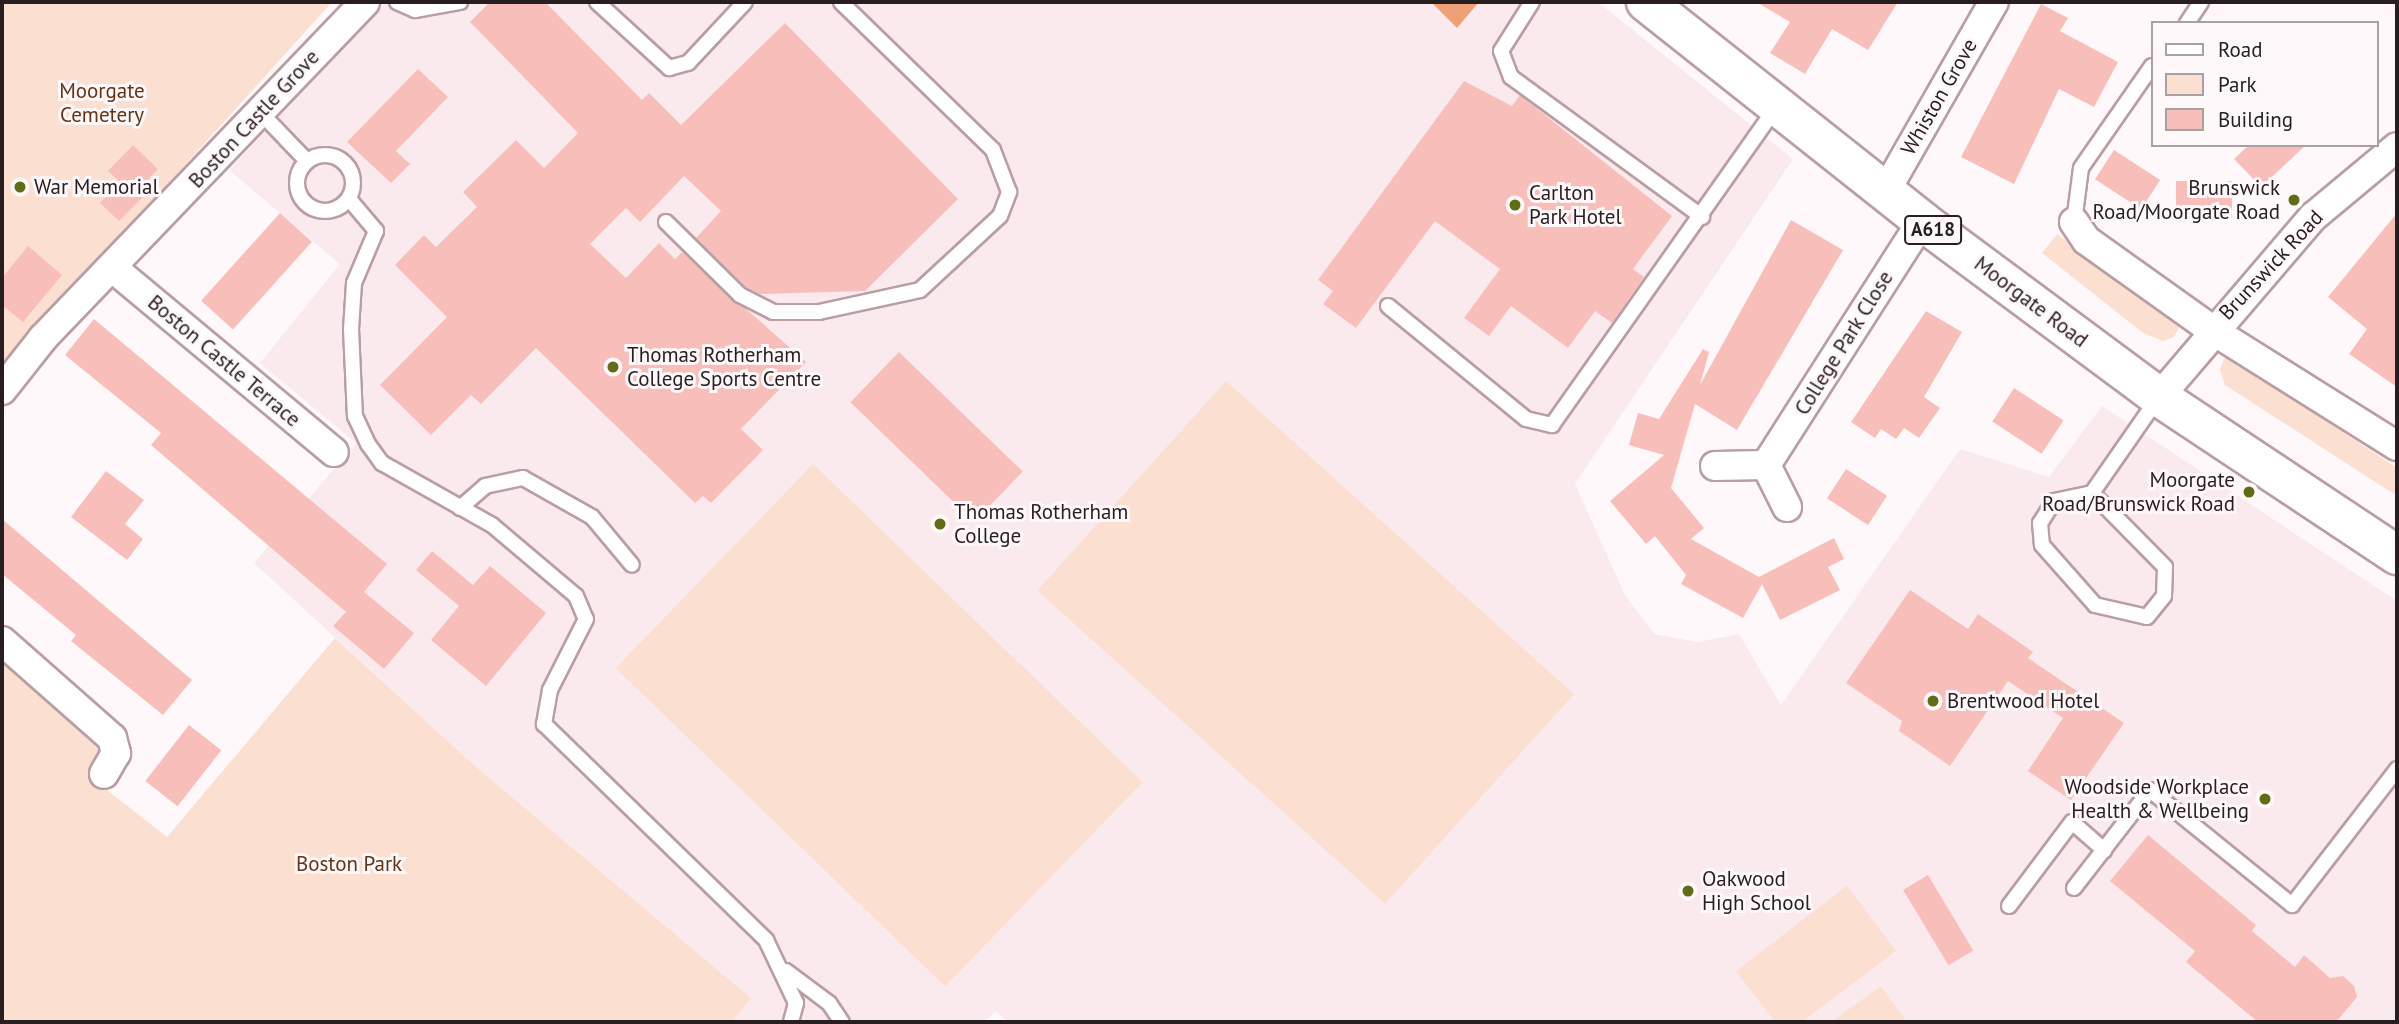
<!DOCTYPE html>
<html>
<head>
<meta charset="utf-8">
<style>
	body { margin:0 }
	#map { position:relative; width:2399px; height:1024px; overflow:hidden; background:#fef8fa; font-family:"PT Sans",sans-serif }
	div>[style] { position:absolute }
	.built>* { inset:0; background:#faeaee }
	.green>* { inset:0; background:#fbdfd1; transform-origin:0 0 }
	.forest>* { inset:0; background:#f0a077 }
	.building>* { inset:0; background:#f8bfba; transform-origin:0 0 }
	.roads { filter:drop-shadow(2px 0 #b99ea4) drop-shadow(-2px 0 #b99ea4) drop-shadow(0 2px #b99ea4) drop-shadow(0 -2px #b99ea4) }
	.lane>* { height:14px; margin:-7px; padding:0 7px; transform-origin:7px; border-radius:7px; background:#fff }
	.lane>.ring { margin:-7px; padding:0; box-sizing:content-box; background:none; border:14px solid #fff; border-radius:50% }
	.street>* { height:28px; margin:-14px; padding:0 14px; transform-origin:14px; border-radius:14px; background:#fff }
	.primary>* { height:38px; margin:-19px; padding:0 19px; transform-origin:19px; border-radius:19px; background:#fff }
	.dots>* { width:19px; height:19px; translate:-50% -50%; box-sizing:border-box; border:4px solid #fef8fa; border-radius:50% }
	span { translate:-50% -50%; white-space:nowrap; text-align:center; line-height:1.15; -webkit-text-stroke:6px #fef8fa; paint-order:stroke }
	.shield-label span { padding:2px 5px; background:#fef8fa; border:2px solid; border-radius:5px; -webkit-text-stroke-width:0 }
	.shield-label { font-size:19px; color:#281d20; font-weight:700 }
	.park-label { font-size:21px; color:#653215 }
	.street-label { font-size:21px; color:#281d20 }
	.poi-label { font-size:21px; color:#281d20 }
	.left { translate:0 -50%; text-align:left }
	.right { translate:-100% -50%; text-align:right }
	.frame { position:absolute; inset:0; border:4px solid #281d20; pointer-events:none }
	.legend { position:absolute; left:2151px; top:21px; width:228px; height:126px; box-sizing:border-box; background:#fef8fa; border:2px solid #a8a0a3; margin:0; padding:9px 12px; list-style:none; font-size:21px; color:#281d20 }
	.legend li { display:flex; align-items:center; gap:14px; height:35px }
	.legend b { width:35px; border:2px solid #a8a0a3 }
</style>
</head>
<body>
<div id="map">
	<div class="built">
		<div style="clip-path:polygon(387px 2px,1431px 2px,1457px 27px,1479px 2px,1598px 2px,1793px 159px,1575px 484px,1625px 595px,1654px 634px,1698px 642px,1739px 634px,1781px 705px,1960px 449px,2049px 477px,2102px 406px,2397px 601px,2397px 1022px,1008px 1022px,995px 1011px,985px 1022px,732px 1022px,751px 998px,475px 766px,254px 563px,356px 443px,260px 363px,340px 264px,229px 170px)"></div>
	</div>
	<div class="green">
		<div style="clip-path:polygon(2px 2px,332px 2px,2px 368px)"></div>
		<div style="clip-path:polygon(2057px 234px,2181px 324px,2174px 337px,2163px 341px,2143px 333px,2042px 253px)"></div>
		<div style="clip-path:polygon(2226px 355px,2397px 468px,2397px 496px,2225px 385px,2220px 369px)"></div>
		<div style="left:1226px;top:381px;width:468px;height:282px;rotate:42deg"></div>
		<div style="left:813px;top:464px;width:458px;height:284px;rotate:44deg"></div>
		<div style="clip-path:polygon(335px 638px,475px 766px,751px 998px,732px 1022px,2px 1022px,2px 651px,100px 735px,106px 754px,93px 779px,167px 837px)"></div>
		<div style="clip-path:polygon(1847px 886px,1896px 951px,1802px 1022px,1775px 1022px,1736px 971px)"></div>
		<div style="clip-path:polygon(1881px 986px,1907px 1022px,1831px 1022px)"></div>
	</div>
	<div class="forest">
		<div style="clip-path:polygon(1431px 2px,1479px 2px,1457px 28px)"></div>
	</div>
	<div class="building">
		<div style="clip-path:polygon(490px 2px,545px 2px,642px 100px,649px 93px,681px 125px,785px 23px,958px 199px,865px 291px,759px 294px,746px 287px,696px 238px,721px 211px,684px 176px,640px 222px,626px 208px,590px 244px,626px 278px,659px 243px,675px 259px,682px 252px,806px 362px,741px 429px,763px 450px,711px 503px,703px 496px,695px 503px,536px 348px,481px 404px,471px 395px,431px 435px,380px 385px,447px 317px,395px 265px,424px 235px,436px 247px,477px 207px,463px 192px,516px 140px,544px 168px,578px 133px,470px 22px)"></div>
		<div style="clip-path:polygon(1756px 2px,1898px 2px,1868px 50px,1832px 29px,1805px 74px,1770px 53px,1790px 22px)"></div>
		<div style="clip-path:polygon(2041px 4px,2068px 18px,2060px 31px,2118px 62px,2094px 107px,2059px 89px,2014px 184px,1961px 157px)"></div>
		<div style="clip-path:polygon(418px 69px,448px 97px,396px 151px,410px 164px,391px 183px,347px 142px)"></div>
		<div style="clip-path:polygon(1464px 81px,1512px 106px,1520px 95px,1672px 216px,1633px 269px,1644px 277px,1612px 323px,1595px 311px,1568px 348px,1511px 306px,1489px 336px,1464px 318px,1500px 269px,1435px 221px,1356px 328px,1323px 304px,1333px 291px,1318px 280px)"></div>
		<div style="clip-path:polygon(133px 145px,158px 169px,142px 186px,148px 192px,119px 221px,100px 203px,120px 182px,108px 171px)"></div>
		<div style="clip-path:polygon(2249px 145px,2306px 145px,2261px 187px,2234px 159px)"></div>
		<div style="left:2114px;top:150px;width:55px;height:35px;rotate:33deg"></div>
		<div style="left:2176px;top:181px;width:56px;height:38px"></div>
		<div style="left:280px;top:213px;width:43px;height:118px;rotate:42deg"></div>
		<div style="clip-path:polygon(2397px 213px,2397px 387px,2349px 354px,2367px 329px,2328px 297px)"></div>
		<div style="clip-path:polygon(1791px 220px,1843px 250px,1737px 430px,1695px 404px,1671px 488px,1704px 528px,1691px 539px,1759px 577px,1834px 538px,1844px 559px,1828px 567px,1840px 590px,1780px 620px,1762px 584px,1743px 618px,1681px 584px,1686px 575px,1655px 536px,1646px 544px,1610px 501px,1664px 455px,1629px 445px,1638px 413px,1659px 419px,1703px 349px,1709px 352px,1700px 385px)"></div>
		<div style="clip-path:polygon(28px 246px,62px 275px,23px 322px,2px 305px,2px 278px)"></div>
		<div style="clip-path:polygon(1926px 311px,1962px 332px,1924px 397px,1940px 408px,1919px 438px,1904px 428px,1896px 439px,1881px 429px,1875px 438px,1851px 422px)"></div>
		<div style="clip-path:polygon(94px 319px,387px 564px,364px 592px,414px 633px,384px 669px,333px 626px,346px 612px,151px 445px,161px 433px,65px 355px)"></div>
		<div style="left:899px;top:352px;width:172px;height:70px;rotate:44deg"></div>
		<div style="left:2014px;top:388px;width:59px;height:40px;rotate:33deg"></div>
		<div style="left:1846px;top:469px;width:49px;height:35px;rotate:33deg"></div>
		<div style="clip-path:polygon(106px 471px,144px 500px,125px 524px,143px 539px,127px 560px,71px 517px)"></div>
		<div style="clip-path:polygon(2px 519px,192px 680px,163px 715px,71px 641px,76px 635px,2px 574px)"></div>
		<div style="clip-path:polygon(432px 551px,473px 585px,490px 566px,546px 613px,486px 686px,431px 640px,459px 606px,416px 570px)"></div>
		<div style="clip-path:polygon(1910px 590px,1968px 629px,1978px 614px,2033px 652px,2028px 658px,2124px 723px,2071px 800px,2028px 771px,2063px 718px,2008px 681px,1950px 766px,1899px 731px,1902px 721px,1846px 683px)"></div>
		<div style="left:189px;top:725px;width:41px;height:71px;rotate:38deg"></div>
		<div style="clip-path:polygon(2148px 835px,2256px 925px,2252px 931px,2295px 967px,2304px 955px,2330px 978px,2343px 976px,2354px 986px,2357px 997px,2336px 1022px,2258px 1022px,2186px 962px,2195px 951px,2110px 881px)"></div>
		<div style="left:1928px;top:875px;width:88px;height:29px;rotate:59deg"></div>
	</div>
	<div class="roads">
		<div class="lane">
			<div style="left:397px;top:2px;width:20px;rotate:24deg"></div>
			<div style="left:415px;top:10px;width:46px;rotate:-10.1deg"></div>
			<div style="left:597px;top:2px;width:98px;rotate:42.5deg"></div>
			<div style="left:669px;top:68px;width:20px;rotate:-15deg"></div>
			<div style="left:688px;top:63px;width:83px;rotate:-46.9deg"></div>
			<div style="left:1532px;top:2px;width:58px;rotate:122.3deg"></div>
			<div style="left:1501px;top:51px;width:28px;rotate:69deg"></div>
			<div style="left:1511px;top:77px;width:237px;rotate:36.2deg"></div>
			<div style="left:2187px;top:23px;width:25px;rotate:-56deg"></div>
			<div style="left:260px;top:112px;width:68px;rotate:46.2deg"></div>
			<div class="ring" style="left:297px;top:155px;width:42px;height:42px"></div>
			<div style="left:349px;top:199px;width:42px;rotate:49.8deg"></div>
			<div style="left:376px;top:231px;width:56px;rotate:112.9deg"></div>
			<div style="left:354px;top:283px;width:46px;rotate:93.7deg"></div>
			<div style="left:351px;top:329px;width:87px;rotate:87.4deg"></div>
			<div style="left:355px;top:416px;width:31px;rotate:65deg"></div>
			<div style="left:368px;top:444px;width:24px;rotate:54deg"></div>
			<div style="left:382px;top:463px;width:126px;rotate:29.4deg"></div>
			<div style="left:492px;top:525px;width:110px;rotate:40.2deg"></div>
			<div style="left:576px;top:596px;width:25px;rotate:67deg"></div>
			<div style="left:586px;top:619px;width:80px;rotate:116.9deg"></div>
			<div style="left:550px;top:690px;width:35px;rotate:100deg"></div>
			<div style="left:544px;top:724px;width:310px;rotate:44.2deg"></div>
			<div style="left:766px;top:940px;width:70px;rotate:64.5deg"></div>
			<div style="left:796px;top:1003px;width:20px;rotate:105deg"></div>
			<div style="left:666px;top:222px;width:104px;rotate:44.6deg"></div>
			<div style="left:740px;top:295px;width:37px;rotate:27deg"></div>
			<div style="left:773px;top:312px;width:46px"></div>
			<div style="left:819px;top:312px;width:103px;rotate:-12.3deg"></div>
			<div style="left:920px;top:290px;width:109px;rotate:-42.8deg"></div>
			<div style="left:1000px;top:216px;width:26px;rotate:-69deg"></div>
			<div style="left:1009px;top:192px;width:45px;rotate:-110.9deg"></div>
			<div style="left:993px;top:150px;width:212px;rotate:-135.8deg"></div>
			<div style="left:2074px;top:222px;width:54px;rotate:-82.6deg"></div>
			<div style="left:2081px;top:168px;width:124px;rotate:-55.2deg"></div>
			<div style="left:1388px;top:306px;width:178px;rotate:39.3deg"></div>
			<div style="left:1526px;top:419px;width:27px;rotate:13deg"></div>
			<div style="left:1552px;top:425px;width:389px;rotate:-54.8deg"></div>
			<div style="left:2092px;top:493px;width:39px;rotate:168deg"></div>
			<div style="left:2054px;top:501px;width:26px;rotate:122deg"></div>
			<div style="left:2040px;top:523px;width:22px;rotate:85deg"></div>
			<div style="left:2042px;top:545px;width:80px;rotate:48.5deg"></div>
			<div style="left:2095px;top:605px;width:53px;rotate:13deg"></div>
			<div style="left:2147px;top:617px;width:27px;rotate:-51deg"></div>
			<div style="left:2164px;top:596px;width:29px;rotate:-88deg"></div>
			<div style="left:2165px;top:567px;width:104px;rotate:-134.6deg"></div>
			<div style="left:2092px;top:493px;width:116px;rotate:-55.2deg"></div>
			<div style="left:460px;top:508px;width:33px;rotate:-41deg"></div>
			<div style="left:485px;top:486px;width:39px;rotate:-12deg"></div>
			<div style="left:523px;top:478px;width:79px;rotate:29.5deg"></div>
			<div style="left:592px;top:517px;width:62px;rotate:50.2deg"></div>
			<div style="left:2074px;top:888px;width:124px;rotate:-52.2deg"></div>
			<div style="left:2150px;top:790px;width:183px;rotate:39deg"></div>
			<div style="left:2292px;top:905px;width:172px;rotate:-52.3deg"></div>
			<div style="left:2009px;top:906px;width:105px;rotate:-53.1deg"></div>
			<div style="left:2072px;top:822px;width:43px;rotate:41.2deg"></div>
			<div style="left:786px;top:971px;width:54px;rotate:36.7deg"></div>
			<div style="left:829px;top:1003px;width:23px;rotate:56deg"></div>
		</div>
		<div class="street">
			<div style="left:1885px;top:192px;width:219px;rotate:-60.2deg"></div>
			<div style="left:2074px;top:222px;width:22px;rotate:56deg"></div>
			<div style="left:2086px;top:240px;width:155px;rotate:35.5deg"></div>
			<div style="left:2212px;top:330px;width:218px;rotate:32.1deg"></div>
			<div style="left:114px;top:269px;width:286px;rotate:39.8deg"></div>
			<div style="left:2px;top:390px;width:66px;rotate:-51.7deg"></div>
			<div style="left:43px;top:338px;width:465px;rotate:-46.2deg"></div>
			<div style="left:2159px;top:397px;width:237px;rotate:-49.5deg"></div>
			<div style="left:2313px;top:217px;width:109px;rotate:-39.8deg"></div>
			<div style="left:1766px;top:465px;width:290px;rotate:-57.4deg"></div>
			<div style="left:1715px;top:466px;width:51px;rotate:-1.1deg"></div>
			<div style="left:1766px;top:465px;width:47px;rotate:63.4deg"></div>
			<div style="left:2px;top:641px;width:147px;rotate:41.4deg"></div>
			<div style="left:112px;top:738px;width:16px;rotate:75deg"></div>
			<div style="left:116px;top:753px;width:24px;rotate:120deg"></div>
		</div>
		<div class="primary">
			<div style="left:1646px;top:2px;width:352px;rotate:38.4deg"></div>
			<div style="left:1922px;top:221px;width:295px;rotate:36.6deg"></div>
			<div style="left:2159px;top:397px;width:286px;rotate:33.6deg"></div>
		</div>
	</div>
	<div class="dots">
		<div style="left:20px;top:187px;background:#616d16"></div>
		<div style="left:2294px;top:200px;background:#616d16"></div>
		<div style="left:1515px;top:205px;background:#616d16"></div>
		<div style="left:613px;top:367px;background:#616d16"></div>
		<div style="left:2249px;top:492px;background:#616d16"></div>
		<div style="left:940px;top:524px;background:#616d16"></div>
		<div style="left:1933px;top:701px;background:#616d16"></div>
		<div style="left:2265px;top:799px;background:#616d16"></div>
		<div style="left:1688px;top:891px;background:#616d16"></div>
	</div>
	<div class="shield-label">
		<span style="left:1933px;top:230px">A618</span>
	</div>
	<div class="park-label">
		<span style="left:102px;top:103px">Moorgate<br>Cemetery</span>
		<span style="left:349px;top:864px">Boston Park</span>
	</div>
	<div class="street-label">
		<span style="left:1939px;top:97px;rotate:-60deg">Whiston Grove</span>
		<span style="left:254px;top:119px;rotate:-47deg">Boston Castle Grove</span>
		<span style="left:2271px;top:265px;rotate:-47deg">Brunswick Road</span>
		<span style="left:2031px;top:302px;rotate:37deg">Moorgate Road</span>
		<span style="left:1844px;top:343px;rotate:-58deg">College Park Close</span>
		<span style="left:224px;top:361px;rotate:40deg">Boston Castle Terrace</span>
	</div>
	<div class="poi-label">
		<span class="left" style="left:34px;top:187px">War Memorial</span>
		<span class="right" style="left:2280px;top:200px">Brunswick<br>Road/Moorgate Road</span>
		<span class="left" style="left:1529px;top:205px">Carlton<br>Park Hotel</span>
		<span class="left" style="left:627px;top:367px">Thomas Rotherham<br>College Sports Centre</span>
		<span class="right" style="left:2235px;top:492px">Moorgate<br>Road/Brunswick Road</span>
		<span class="left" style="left:954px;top:524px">Thomas Rotherham<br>College</span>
		<span class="left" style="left:1947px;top:701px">Brentwood Hotel</span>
		<span class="right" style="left:2249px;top:799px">Woodside Workplace<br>Health &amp; Wellbeing</span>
		<span class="left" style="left:1702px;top:891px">Oakwood<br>High School</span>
	</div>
	<div class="frame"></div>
	<ul class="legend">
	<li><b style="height:9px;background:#fff"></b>Road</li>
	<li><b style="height:19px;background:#fbdfd1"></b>Park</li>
	<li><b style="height:19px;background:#f8bfba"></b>Building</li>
	</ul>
</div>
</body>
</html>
